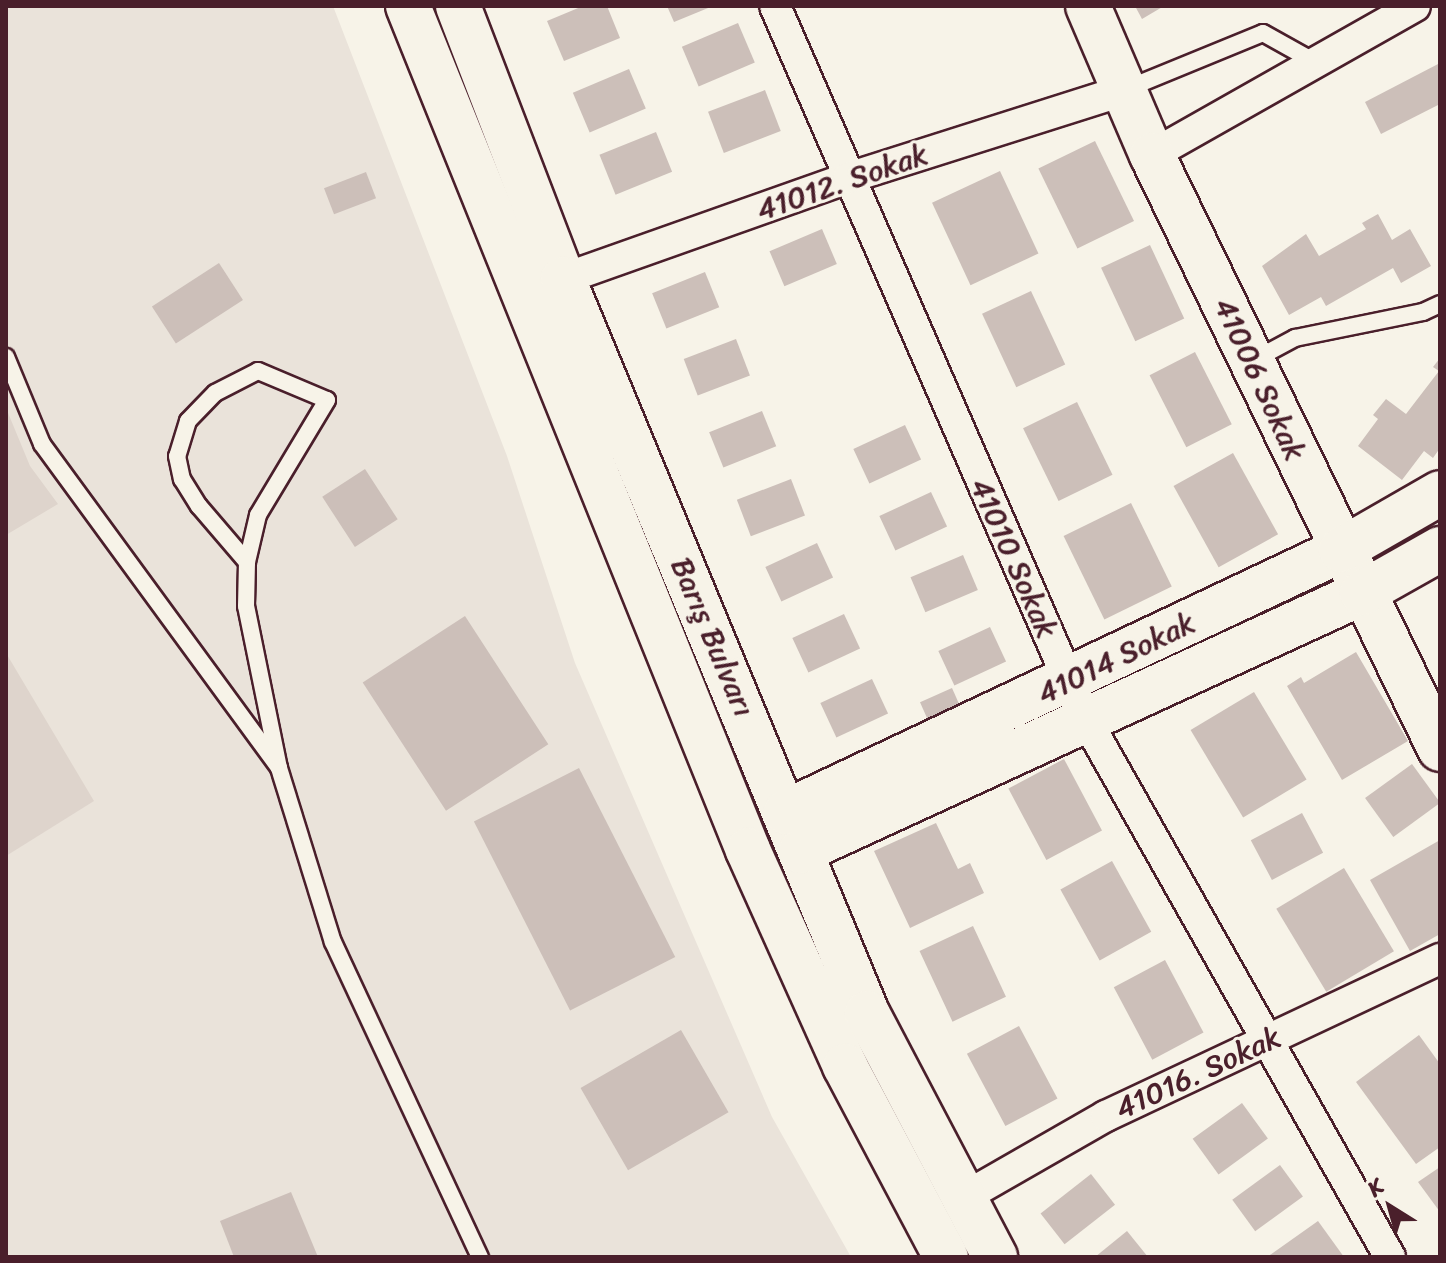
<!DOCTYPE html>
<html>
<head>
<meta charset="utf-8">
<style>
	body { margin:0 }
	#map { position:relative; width:1446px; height:1263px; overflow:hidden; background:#f7f3e8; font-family:Sriracha,sans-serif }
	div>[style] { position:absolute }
	.built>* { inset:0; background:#eae3da }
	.green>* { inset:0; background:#ded4cc }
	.building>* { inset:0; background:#ccbfb9; transform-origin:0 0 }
	.roads { filter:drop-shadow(2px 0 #4a1f2b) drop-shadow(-2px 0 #4a1f2b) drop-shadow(0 2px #4a1f2b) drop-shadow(0 -2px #4a1f2b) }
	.lane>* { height:16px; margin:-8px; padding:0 8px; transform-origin:8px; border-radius:8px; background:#f7f3e8 }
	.street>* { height:30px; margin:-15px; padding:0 15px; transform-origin:15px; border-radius:15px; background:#f7f3e8 }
	.secondary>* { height:44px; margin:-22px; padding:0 22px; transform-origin:22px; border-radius:22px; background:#f7f3e8 }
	span { translate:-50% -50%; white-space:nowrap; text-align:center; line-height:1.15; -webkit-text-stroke:6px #f7f3e8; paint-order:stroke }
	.street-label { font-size:30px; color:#4a1f2b }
	.frame { position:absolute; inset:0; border:8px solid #4a1f2b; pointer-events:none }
	.north { position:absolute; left:1350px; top:1167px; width:80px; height:80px; -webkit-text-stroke:6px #f7f3e8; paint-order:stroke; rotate:323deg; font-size:22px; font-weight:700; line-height:32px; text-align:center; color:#4a1f2b }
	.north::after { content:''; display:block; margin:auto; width:28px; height:36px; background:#4a1f2b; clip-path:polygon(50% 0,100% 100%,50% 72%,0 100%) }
</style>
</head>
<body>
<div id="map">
	<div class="built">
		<div style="clip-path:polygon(6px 6px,333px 6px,507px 456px,575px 663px,772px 1117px,851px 1257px,6px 1257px)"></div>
	</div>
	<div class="green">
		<div style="clip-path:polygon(6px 408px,30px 466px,58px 504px,6px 535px)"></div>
		<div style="clip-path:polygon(6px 653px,94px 801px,6px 856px)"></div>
	</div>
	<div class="building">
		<div style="clip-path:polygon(583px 6px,607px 6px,620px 38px,564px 61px,547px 21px)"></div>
		<div style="clip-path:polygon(667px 6px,713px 6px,674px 22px)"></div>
		<div style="clip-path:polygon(1135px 6px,1164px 6px,1142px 19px)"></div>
		<div style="left:738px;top:23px;width:43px;height:61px;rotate:67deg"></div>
		<div style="clip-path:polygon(1440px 63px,1440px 104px,1381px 134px,1365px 102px)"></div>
		<div style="left:629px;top:69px;width:43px;height:61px;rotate:67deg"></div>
		<div style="left:765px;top:90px;width:44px;height:61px;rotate:69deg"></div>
		<div style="left:656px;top:132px;width:43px;height:61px;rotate:68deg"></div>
		<div style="left:1095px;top:141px;width:89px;height:63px;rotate:64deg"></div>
		<div style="left:1000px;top:171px;width:91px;height:75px;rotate:65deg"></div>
		<div style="left:366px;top:172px;width:28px;height:45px;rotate:69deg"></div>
		<div style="clip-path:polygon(1378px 214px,1392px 240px,1410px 229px,1431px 266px,1401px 283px,1393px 268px,1326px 306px,1321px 297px,1289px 315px,1262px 266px,1306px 234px,1319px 256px,1366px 229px,1362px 223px)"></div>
		<div style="left:822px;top:229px;width:38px;height:57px;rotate:67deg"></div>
		<div style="left:1150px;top:245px;width:81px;height:54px;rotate:65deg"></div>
		<div style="left:219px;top:263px;width:44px;height:80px;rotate:57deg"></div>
		<div style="left:705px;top:272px;width:38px;height:57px;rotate:68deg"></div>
		<div style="left:1031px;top:291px;width:81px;height:54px;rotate:65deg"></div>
		<div style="left:736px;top:339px;width:39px;height:56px;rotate:69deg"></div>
		<div style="left:1195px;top:352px;width:81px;height:51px;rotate:63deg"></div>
		<div style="clip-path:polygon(1440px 358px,1440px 448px,1433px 458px,1424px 451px,1402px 480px,1358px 446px,1378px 419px,1373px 415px,1386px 399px,1406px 414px,1439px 371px,1433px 367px)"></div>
		<div style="left:1077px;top:402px;width:81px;height:60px;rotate:64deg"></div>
		<div style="left:762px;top:411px;width:38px;height:57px;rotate:68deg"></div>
		<div style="left:905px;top:425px;width:38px;height:57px;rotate:65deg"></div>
		<div style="left:1233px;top:453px;width:93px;height:68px;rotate:61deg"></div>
		<div style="left:365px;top:469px;width:60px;height:51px;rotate:57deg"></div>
		<div style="left:791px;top:479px;width:39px;height:58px;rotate:69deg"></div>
		<div style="left:931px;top:492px;width:38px;height:57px;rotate:65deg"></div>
		<div style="left:1131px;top:503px;width:93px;height:75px;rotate:64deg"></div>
		<div style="left:817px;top:543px;width:38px;height:57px;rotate:65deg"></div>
		<div style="left:963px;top:555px;width:38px;height:57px;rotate:67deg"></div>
		<div style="left:844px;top:614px;width:38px;height:57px;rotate:65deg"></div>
		<div style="left:465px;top:616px;width:153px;height:122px;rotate:57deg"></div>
		<div style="left:990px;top:627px;width:38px;height:57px;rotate:65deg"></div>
		<div style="clip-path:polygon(1356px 652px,1408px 741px,1342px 780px,1287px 686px,1301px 677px,1304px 683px)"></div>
		<div style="left:872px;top:679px;width:38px;height:57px;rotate:65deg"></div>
		<div style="left:952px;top:688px;width:32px;height:35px;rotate:66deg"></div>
		<div style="left:1254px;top:692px;width:102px;height:74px;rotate:59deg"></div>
		<div style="left:1064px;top:759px;width:81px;height:63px;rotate:62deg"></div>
		<div style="left:1412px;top:764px;width:48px;height:58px;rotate:54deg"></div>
		<div style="left:579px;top:768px;width:212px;height:118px;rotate:63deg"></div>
		<div style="left:1302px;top:813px;width:45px;height:58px;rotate:62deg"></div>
		<div style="clip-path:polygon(936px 823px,958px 869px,970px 863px,984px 893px,910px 928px,874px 851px)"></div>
		<div style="clip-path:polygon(1440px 840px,1440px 934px,1410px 951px,1370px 880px)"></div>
		<div style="left:1112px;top:861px;width:81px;height:59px;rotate:61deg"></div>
		<div style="left:1344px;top:868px;width:97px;height:79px;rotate:59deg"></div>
		<div style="left:973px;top:926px;width:78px;height:59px;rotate:65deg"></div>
		<div style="left:1165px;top:960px;width:82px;height:58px;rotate:62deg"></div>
		<div style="left:1019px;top:1026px;width:82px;height:59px;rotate:62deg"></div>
		<div style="left:681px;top:1030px;width:95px;height:116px;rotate:60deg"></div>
		<div style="clip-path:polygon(1419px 1035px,1440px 1064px,1440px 1147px,1416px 1164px,1356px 1082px)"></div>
		<div style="left:1242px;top:1103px;width:44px;height:61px;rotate:54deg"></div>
		<div style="left:1280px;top:1165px;width:39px;height:59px;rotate:54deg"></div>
		<div style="clip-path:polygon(1440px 1167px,1440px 1212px,1418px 1182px)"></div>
		<div style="left:1091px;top:1174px;width:39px;height:64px;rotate:52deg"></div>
		<div style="clip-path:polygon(291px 1192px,318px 1257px,234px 1257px,220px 1221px)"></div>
		<div style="clip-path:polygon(1318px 1221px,1344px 1257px,1267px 1257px)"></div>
		<div style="clip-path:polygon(1127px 1231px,1148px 1257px,1095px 1257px)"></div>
	</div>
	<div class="roads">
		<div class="lane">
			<div style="left:1124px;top:90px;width:150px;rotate:-22.3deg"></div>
			<div style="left:1263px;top:33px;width:57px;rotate:29.2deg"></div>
			<div style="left:6px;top:357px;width:94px;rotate:67.5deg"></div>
			<div style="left:42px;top:444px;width:401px;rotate:53.8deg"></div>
			<div style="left:279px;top:768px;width:165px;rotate:-101.5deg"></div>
			<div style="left:246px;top:606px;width:44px;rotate:-88.7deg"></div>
			<div style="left:247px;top:562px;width:48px;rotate:-76.8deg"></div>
			<div style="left:258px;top:515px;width:134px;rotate:-59deg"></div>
			<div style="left:327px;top:400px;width:75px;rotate:-157.2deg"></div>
			<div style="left:258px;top:371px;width:48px;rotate:152.9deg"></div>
			<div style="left:215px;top:393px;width:39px;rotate:134deg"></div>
			<div style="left:188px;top:421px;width:37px;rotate:107deg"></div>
			<div style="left:177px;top:456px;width:24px;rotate:78deg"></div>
			<div style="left:182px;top:479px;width:32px;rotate:58deg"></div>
			<div style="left:199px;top:506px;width:74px;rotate:49.4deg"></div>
			<div style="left:1254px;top:360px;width:47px;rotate:-28.2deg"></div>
			<div style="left:1295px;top:338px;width:131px;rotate:-11.5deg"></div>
			<div style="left:1423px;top:312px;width:19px;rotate:-25deg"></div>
			<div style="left:279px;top:768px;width:182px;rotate:72.8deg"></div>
			<div style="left:333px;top:942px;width:348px;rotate:65deg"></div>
		</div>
		<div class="street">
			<div style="left:775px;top:6px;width:777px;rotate:66.47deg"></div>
			<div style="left:1085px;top:718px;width:619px;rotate:60.5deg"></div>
			<div style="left:1152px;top:155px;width:302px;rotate:-29.5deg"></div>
			<div style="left:563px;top:279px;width:302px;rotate:-19.5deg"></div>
			<div style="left:848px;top:178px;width:288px;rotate:-17.6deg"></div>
			<div style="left:961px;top:1199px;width:167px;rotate:-29.8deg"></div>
			<div style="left:1106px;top:1116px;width:369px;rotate:-25.2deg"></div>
		</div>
		<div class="secondary">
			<div style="left:408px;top:6px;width:910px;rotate:68.06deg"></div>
			<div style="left:748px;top:850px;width:237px;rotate:65.8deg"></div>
			<div style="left:845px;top:1066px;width:216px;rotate:62.1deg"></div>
			<div style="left:458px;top:6px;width:292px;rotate:69deg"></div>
			<div style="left:563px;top:279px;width:794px;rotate:67.5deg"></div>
			<div style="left:867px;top:1013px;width:276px;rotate:62.3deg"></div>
			<div style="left:1088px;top:6px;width:162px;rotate:66.8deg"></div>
			<div style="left:1152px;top:155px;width:660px;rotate:64.13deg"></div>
			<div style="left:786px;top:812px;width:614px;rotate:-25.27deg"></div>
			<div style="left:1341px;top:550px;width:114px;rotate:-29.9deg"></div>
			<div style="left:801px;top:851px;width:617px;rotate:-24.7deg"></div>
			<div style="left:1362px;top:593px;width:90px;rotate:-29.4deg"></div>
		</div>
	</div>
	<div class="street-label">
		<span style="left:842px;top:182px;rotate:-19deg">41012. Sokak</span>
		<span style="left:1260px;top:379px;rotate:65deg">41006 Sokak</span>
		<span style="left:1014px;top:558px;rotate:66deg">41010 Sokak</span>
		<span style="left:713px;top:637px;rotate:67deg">Barış Bulvarı</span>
		<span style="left:1116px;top:658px;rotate:-26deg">41014 Sokak</span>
		<span style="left:1198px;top:1073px;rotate:-25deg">41016. Sokak</span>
	</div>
	<div class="frame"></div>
	<div class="north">K</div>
</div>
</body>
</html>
